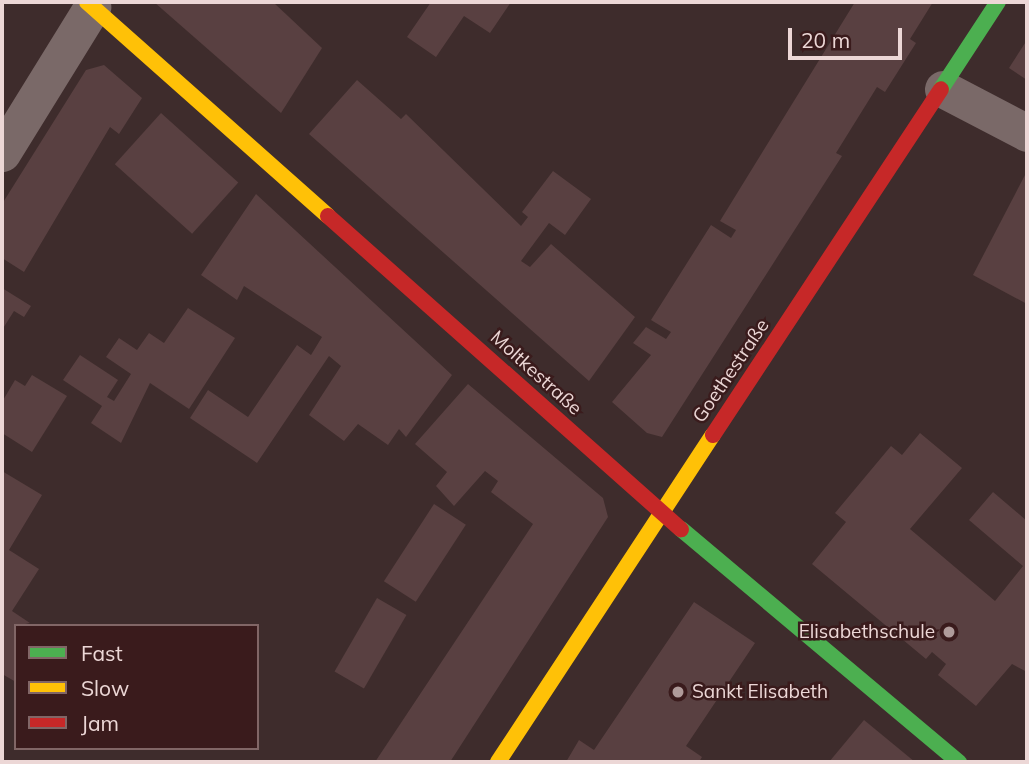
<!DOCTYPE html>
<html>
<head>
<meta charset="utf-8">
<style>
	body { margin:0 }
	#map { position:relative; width:1029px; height:764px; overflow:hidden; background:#3e2c2c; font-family:Mulish,sans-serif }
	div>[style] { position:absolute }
	.building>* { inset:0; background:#594041; transform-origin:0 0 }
	.street>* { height:37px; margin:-18.5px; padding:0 18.5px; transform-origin:18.5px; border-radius:18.5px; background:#7a6968 }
	.fast>* { height:16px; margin:-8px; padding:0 8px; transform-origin:8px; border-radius:8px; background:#4caf50 }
	.slow>* { height:16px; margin:-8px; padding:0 8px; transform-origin:8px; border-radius:8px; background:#ffc107 }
	.jam>* { height:16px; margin:-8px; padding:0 8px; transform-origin:8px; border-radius:8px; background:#c62828 }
	.dots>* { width:19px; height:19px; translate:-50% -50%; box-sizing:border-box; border:4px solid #3a1b1c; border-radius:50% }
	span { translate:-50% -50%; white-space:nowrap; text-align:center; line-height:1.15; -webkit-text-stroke:5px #3a1b1c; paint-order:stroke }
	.street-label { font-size:19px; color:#ecd7d6 }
	.poi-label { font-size:19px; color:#ecd7d6 }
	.right { translate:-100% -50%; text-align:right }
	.left { translate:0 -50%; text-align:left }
	.frame { position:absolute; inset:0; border:4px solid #ecd7d6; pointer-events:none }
	.legend { position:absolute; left:14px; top:624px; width:245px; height:126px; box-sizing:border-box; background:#3a1b1c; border:2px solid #816666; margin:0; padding:9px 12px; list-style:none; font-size:21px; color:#ecd7d6 }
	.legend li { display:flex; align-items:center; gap:14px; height:35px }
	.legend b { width:35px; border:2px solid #816666 }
	.scale { position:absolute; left:788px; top:28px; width:114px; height:32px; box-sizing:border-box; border:4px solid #ecd7d6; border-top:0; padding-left:9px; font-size:21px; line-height:24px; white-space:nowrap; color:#ecd7d6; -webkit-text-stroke:5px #3a1b1c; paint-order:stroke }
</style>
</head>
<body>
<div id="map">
	<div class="building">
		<div style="clip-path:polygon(154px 2px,273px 2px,322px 48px,281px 113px)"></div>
		<div style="clip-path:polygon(431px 2px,511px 2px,490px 33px,464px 16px,436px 57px,407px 37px)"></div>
		<div style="clip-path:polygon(855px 2px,933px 2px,910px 39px,916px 43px,885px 92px,877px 87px,836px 153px,842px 156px,662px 437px,647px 433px,612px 402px,651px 355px,633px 343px,646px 327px,666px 339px,671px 332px,651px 320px,711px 225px,731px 238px,736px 230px,720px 221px)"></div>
		<div style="clip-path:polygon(1027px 40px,1027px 80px,1009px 68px)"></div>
		<div style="clip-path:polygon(104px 65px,142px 98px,119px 134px,110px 127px,24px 272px,2px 258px,2px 204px,86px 70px)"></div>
		<div style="clip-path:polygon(357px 80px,401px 119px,406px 114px,521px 226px,528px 217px,522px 212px,553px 171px,591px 199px,565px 235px,549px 223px,521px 261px,530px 267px,551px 244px,635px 317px,589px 381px,309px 134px)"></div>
		<div style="left:161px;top:113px;width:104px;height:69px;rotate:42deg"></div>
		<div style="clip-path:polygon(1025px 175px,1027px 177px,1027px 304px,973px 275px)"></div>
		<div style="clip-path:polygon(256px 194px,452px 375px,406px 437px,399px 429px,388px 445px,358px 424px,344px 441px,309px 415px,341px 366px,329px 356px,257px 463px,190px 418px,208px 390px,248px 417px,297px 345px,311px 355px,322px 337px,244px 286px,237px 300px,201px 275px)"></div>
		<div style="clip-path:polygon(2px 288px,31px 306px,24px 317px,14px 311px,2px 330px)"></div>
		<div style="clip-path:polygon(188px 308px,235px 338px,189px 409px,150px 383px,121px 443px,91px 423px,102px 406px,63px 380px,80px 355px,118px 380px,107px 397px,114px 401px,131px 374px,106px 357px,119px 338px,137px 350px,149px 333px,164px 343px)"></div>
		<div style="clip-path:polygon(32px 375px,67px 396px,32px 452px,2px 433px,2px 402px,15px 380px,25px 386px)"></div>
		<div style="clip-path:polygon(468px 384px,603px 498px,608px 517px,450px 762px,375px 762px,533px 524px,491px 492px,498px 481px,485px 471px,454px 506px,436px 486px,447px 472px,415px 444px)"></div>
		<div style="clip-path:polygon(920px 433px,962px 468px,910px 529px,995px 601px,1023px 566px,969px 520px,993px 492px,1027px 521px,1027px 672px,1012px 664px,976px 706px,938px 675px,946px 664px,932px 652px,926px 659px,812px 564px,846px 522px,835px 513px,891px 446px,902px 455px)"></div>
		<div style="clip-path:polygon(2px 471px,42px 495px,9px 550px,39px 569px,12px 611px,30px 623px,16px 626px,16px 682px,2px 674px)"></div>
		<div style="left:434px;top:504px;width:38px;height:92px;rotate:33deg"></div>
		<div style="left:377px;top:598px;width:34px;height:85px;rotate:30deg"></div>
		<div style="clip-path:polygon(694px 602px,755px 643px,686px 746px,702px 757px,699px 762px,566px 762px,579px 740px,594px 750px)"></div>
		<div style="clip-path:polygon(864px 720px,915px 762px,829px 762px)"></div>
	</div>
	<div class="street">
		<div style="left:943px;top:89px;width:95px;rotate:27.6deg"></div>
		<div style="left:2px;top:153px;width:172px;rotate:-58.3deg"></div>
	</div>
	<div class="fast">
		<div style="left:941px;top:89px;width:104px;rotate:-56.8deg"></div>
		<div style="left:681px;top:529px;width:363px;rotate:40deg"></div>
	</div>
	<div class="slow">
		<div style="left:87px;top:2px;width:322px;rotate:41.6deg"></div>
		<div style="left:498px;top:762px;width:391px;rotate:-56.7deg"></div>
	</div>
	<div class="jam">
		<div style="left:328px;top:216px;width:472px;rotate:41.6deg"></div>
		<div style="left:713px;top:435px;width:414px;rotate:-56.6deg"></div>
	</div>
	<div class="dots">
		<div style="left:949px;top:632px;background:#af9b9a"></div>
		<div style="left:678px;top:692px;background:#af9b9a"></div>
	</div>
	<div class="street-label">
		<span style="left:731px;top:371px;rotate:-56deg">Goethestraße</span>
		<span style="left:536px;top:373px;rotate:42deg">Moltkestraße</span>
	</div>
	<div class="poi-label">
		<span class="right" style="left:935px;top:632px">Elisabethschule</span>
		<span class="left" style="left:692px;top:692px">Sankt Elisabeth</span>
	</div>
	<div class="frame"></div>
	<ul class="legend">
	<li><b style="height:9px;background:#4caf50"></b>Fast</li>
	<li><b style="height:9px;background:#ffc107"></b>Slow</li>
	<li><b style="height:9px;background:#c62828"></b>Jam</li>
	</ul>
	<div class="scale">20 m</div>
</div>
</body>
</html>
